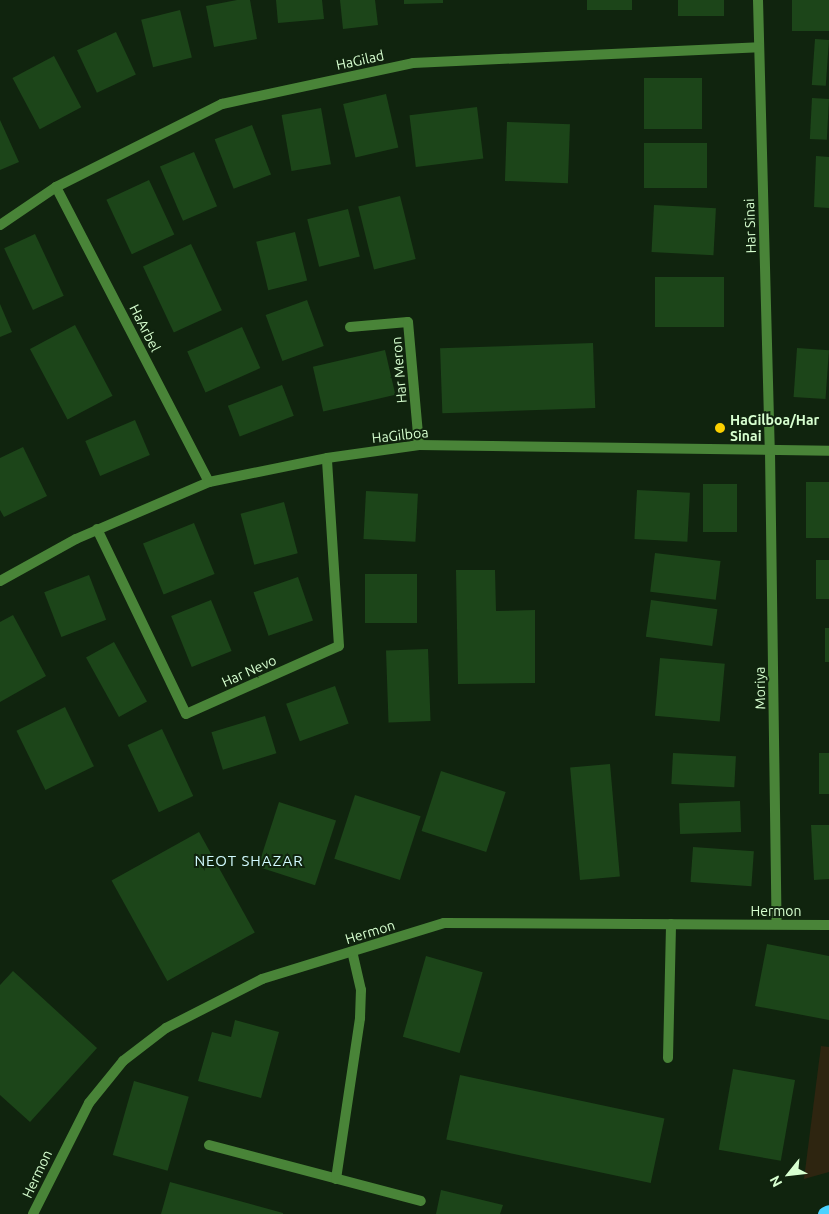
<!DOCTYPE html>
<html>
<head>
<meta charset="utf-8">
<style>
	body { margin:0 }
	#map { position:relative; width:829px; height:1214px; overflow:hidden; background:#10240e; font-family:Ubuntu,sans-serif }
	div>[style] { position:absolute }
	.green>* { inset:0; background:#2e2510 }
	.building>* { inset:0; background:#1c4519; transform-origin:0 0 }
	.lane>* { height:10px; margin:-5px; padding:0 5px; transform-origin:5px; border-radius:5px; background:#498438 }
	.street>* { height:10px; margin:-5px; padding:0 5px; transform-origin:5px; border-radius:5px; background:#498438 }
	.highway>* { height:15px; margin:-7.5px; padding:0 7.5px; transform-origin:7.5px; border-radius:7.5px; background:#4bd2ff }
	.dots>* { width:14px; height:14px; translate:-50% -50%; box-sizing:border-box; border:2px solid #10240e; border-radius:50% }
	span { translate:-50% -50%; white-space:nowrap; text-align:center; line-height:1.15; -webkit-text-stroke:4px #10240e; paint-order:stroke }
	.street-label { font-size:14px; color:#d7ffd0 }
	.poi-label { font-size:14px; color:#d7ffd0; font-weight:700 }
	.left { translate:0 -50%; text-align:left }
	.neighbourhood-label { font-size:15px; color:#d2fbff; letter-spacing:1px }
	.north { position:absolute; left:764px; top:1149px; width:50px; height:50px; -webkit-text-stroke:4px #10240e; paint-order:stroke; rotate:241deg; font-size:14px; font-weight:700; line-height:20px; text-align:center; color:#d7ffd0 }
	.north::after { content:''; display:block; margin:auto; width:18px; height:22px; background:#d7ffd0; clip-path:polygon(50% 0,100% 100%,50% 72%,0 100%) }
</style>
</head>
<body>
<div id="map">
	<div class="green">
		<div style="clip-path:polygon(821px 1046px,829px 1047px,829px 1172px,804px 1179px)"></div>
	</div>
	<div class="building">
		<div style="clip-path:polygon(237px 0,250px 0,257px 39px,214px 47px,206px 6px)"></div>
		<div style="clip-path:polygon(276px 0,322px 0,324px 19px,278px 23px)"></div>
		<div style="clip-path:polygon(340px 0,375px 0,378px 25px,343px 29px)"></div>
		<div style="clip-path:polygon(404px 0,443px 0,443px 3px,404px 4px)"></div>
		<div style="left:587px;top:0;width:45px;height:10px"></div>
		<div style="left:678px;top:0;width:46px;height:16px"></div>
		<div style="left:792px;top:0;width:37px;height:31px"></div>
		<div style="left:180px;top:10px;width:49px;height:40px;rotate:76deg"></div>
		<div style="left:116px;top:32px;width:47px;height:43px;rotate:65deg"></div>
		<div style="left:815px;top:39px;width:14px;height:46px;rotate:4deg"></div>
		<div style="left:54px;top:56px;width:58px;height:47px;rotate:62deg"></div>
		<div style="left:702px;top:78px;width:51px;height:58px;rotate:90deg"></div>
		<div style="left:386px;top:94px;width:55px;height:44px;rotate:77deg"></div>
		<div style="left:812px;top:98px;width:17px;height:41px;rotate:3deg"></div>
		<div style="left:477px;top:107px;width:52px;height:68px;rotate:83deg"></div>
		<div style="left:321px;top:108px;width:57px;height:40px;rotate:80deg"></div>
		<div style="clip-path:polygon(0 120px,19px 162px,0 170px)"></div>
		<div style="left:507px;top:122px;width:63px;height:59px;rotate:2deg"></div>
		<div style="left:252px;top:125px;width:53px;height:40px;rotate:69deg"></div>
		<div style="left:644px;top:143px;width:63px;height:45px"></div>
		<div style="left:194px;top:152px;width:59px;height:37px;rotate:67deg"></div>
		<div style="clip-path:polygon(816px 156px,829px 157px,829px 208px,814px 207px)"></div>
		<div style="left:149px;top:180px;width:60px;height:47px;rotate:65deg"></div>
		<div style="left:400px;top:196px;width:65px;height:43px;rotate:76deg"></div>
		<div style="left:654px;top:205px;width:62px;height:47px;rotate:3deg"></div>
		<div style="left:348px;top:209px;width:49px;height:42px;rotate:76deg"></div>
		<div style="left:295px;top:232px;width:50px;height:40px;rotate:76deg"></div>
		<div style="left:35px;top:234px;width:68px;height:34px;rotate:65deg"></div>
		<div style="left:191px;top:244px;width:73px;height:53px;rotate:65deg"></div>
		<div style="left:655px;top:277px;width:69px;height:50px"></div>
		<div style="left:307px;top:300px;width:49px;height:44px;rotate:70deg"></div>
		<div style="clip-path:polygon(0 304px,12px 332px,0 337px)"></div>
		<div style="left:75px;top:325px;width:80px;height:51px;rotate:62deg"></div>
		<div style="left:242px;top:327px;width:45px;height:60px;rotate:66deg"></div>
		<div style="left:593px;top:343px;width:65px;height:153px;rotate:88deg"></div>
		<div style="left:797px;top:348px;width:32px;height:49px;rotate:4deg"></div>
		<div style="left:385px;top:350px;width:46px;height:74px;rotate:77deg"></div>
		<div style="left:282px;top:385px;width:33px;height:58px;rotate:69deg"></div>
		<div style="left:135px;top:420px;width:38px;height:54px;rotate:67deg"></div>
		<div style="clip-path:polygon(23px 447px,47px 496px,4px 517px,0 510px,0 458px)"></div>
		<div style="left:806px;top:482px;width:23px;height:56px"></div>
		<div style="left:703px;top:484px;width:34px;height:48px"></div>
		<div style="left:637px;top:490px;width:53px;height:49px;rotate:3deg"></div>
		<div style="left:366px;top:491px;width:52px;height:48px;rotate:3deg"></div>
		<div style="left:284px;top:502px;width:53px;height:45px;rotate:75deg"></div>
		<div style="left:194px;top:523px;width:55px;height:55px;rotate:68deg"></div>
		<div style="left:655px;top:553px;width:66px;height:39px;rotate:7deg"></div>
		<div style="left:816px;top:560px;width:13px;height:39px"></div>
		<div style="clip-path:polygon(456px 570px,495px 570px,496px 611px,535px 610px,535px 683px,458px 684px)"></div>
		<div style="left:417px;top:574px;width:49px;height:52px;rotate:90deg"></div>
		<div style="left:89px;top:575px;width:48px;height:48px;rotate:69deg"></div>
		<div style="left:298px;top:577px;width:46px;height:47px;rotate:71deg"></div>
		<div style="left:211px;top:600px;width:55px;height:43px;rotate:68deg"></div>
		<div style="left:651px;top:600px;width:67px;height:37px;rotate:8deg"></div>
		<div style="clip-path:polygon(13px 615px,46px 676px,0 702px,0 622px)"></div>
		<div style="left:825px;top:628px;width:4px;height:34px"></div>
		<div style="left:114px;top:642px;width:68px;height:32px;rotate:61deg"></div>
		<div style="left:428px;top:649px;width:72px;height:42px;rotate:88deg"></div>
		<div style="left:660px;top:658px;width:65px;height:58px;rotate:5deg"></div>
		<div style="left:335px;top:686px;width:40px;height:52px;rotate:70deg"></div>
		<div style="left:65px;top:707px;width:66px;height:54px;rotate:64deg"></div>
		<div style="left:265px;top:716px;width:39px;height:56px;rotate:73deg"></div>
		<div style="left:162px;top:729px;width:74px;height:38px;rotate:65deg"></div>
		<div style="left:673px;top:753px;width:63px;height:31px;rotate:3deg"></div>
		<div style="left:819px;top:753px;width:10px;height:41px"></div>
		<div style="left:610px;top:764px;width:113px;height:40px;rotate:85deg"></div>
		<div style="left:441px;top:771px;width:68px;height:63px;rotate:18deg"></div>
		<div style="left:355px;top:795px;width:69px;height:67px;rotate:18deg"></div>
		<div style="left:740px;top:801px;width:31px;height:61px;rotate:88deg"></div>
		<div style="left:279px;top:802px;width:60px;height:68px;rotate:18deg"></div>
		<div style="clip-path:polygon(811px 825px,829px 825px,829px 879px,814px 880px)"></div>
		<div style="left:199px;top:832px;width:115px;height:100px;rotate:61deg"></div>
		<div style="left:693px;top:847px;width:61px;height:35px;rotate:4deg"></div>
		<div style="clip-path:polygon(767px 944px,829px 956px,829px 1020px,755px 1006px)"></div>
		<div style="left:426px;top:956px;width:59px;height:84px;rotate:16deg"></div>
		<div style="clip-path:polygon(13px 971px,97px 1048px,30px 1122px,0 1095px,0 985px)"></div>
		<div style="clip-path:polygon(235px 1020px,279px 1032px,261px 1098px,198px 1081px,212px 1032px,231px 1037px)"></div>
		<div style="left:733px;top:1069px;width:63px;height:82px;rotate:10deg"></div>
		<div style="left:460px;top:1075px;width:209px;height:66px;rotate:12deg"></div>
		<div style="left:134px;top:1081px;width:57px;height:77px;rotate:16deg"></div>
		<div style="clip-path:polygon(170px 1182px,283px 1213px,283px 1214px,161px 1214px)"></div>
		<div style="clip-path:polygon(441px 1190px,503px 1205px,500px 1214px,436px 1214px)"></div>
	</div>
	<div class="lane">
		<div style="left:668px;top:1058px;width:134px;rotate:-88.7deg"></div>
		<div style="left:209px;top:1145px;width:219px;rotate:14.8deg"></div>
		<div style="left:336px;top:1179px;width:163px;rotate:-81.5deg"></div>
		<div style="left:360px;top:1018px;width:28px;rotate:-88deg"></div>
		<div style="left:361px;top:990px;width:39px;rotate:-103deg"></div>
	</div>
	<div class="street">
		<div style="left:758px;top:0;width:452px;rotate:88.5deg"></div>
		<div style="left:770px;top:452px;width:472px;rotate:89.2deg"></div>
		<div style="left:56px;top:187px;width:332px;rotate:62.6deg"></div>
		<div style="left:0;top:225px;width:68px;rotate:-34.2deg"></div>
		<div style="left:56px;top:187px;width:186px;rotate:-26.6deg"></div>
		<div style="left:222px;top:104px;width:195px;rotate:-12.1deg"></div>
		<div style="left:413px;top:63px;width:346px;rotate:-2.6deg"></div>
		<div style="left:350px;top:327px;width:58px;rotate:-4.9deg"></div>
		<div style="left:408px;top:322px;width:123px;rotate:84.9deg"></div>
		<div style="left:97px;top:529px;width:205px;rotate:64.3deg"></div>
		<div style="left:186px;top:714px;width:167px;rotate:-24deg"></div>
		<div style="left:339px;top:646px;width:188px;rotate:-93.7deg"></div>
		<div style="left:0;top:581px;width:87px;rotate:-28.9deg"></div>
		<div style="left:76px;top:539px;width:145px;rotate:-23.2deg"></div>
		<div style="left:209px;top:482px;width:120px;rotate:-11.5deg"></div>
		<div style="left:327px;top:458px;width:93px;rotate:-8deg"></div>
		<div style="left:419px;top:445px;width:410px;rotate:0.8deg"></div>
		<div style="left:33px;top:1214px;width:124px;rotate:-63.2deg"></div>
		<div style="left:89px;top:1103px;width:54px;rotate:-51deg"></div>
		<div style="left:123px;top:1061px;width:54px;rotate:-37.5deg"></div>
		<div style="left:166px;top:1028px;width:108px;rotate:-27deg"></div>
		<div style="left:262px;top:979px;width:190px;rotate:-17.1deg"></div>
		<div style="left:444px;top:923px;width:385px;rotate:0.3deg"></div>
	</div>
	<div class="highway">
		<div style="left:825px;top:1214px;width:4px;rotate:-27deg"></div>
	</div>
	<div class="dots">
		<div style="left:720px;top:428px;background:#fbd000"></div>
	</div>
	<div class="street-label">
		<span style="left:360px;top:60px;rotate:-12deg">HaGilad</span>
		<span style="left:750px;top:226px;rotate:-92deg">Har Sinai</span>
		<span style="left:145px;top:328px;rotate:63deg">HaArbel</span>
		<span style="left:399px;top:370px;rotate:-95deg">Har Meron</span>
		<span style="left:400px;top:435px;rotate:-6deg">HaGilboa</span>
		<span style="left:249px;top:671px;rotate:-24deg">Har Nevo</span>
		<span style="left:760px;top:688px;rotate:-91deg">Moriya</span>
		<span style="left:776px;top:911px">Hermon</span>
		<span style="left:370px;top:932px;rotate:-17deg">Hermon</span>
		<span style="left:37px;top:1174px;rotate:-65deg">Hermon</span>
	</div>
	<div class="poi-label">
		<span class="left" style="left:730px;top:428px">HaGilboa/Har<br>Sinai</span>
	</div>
	<div class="neighbourhood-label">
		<span style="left:249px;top:861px">NEOT SHAZAR</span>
	</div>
	<div class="north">N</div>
</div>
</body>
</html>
